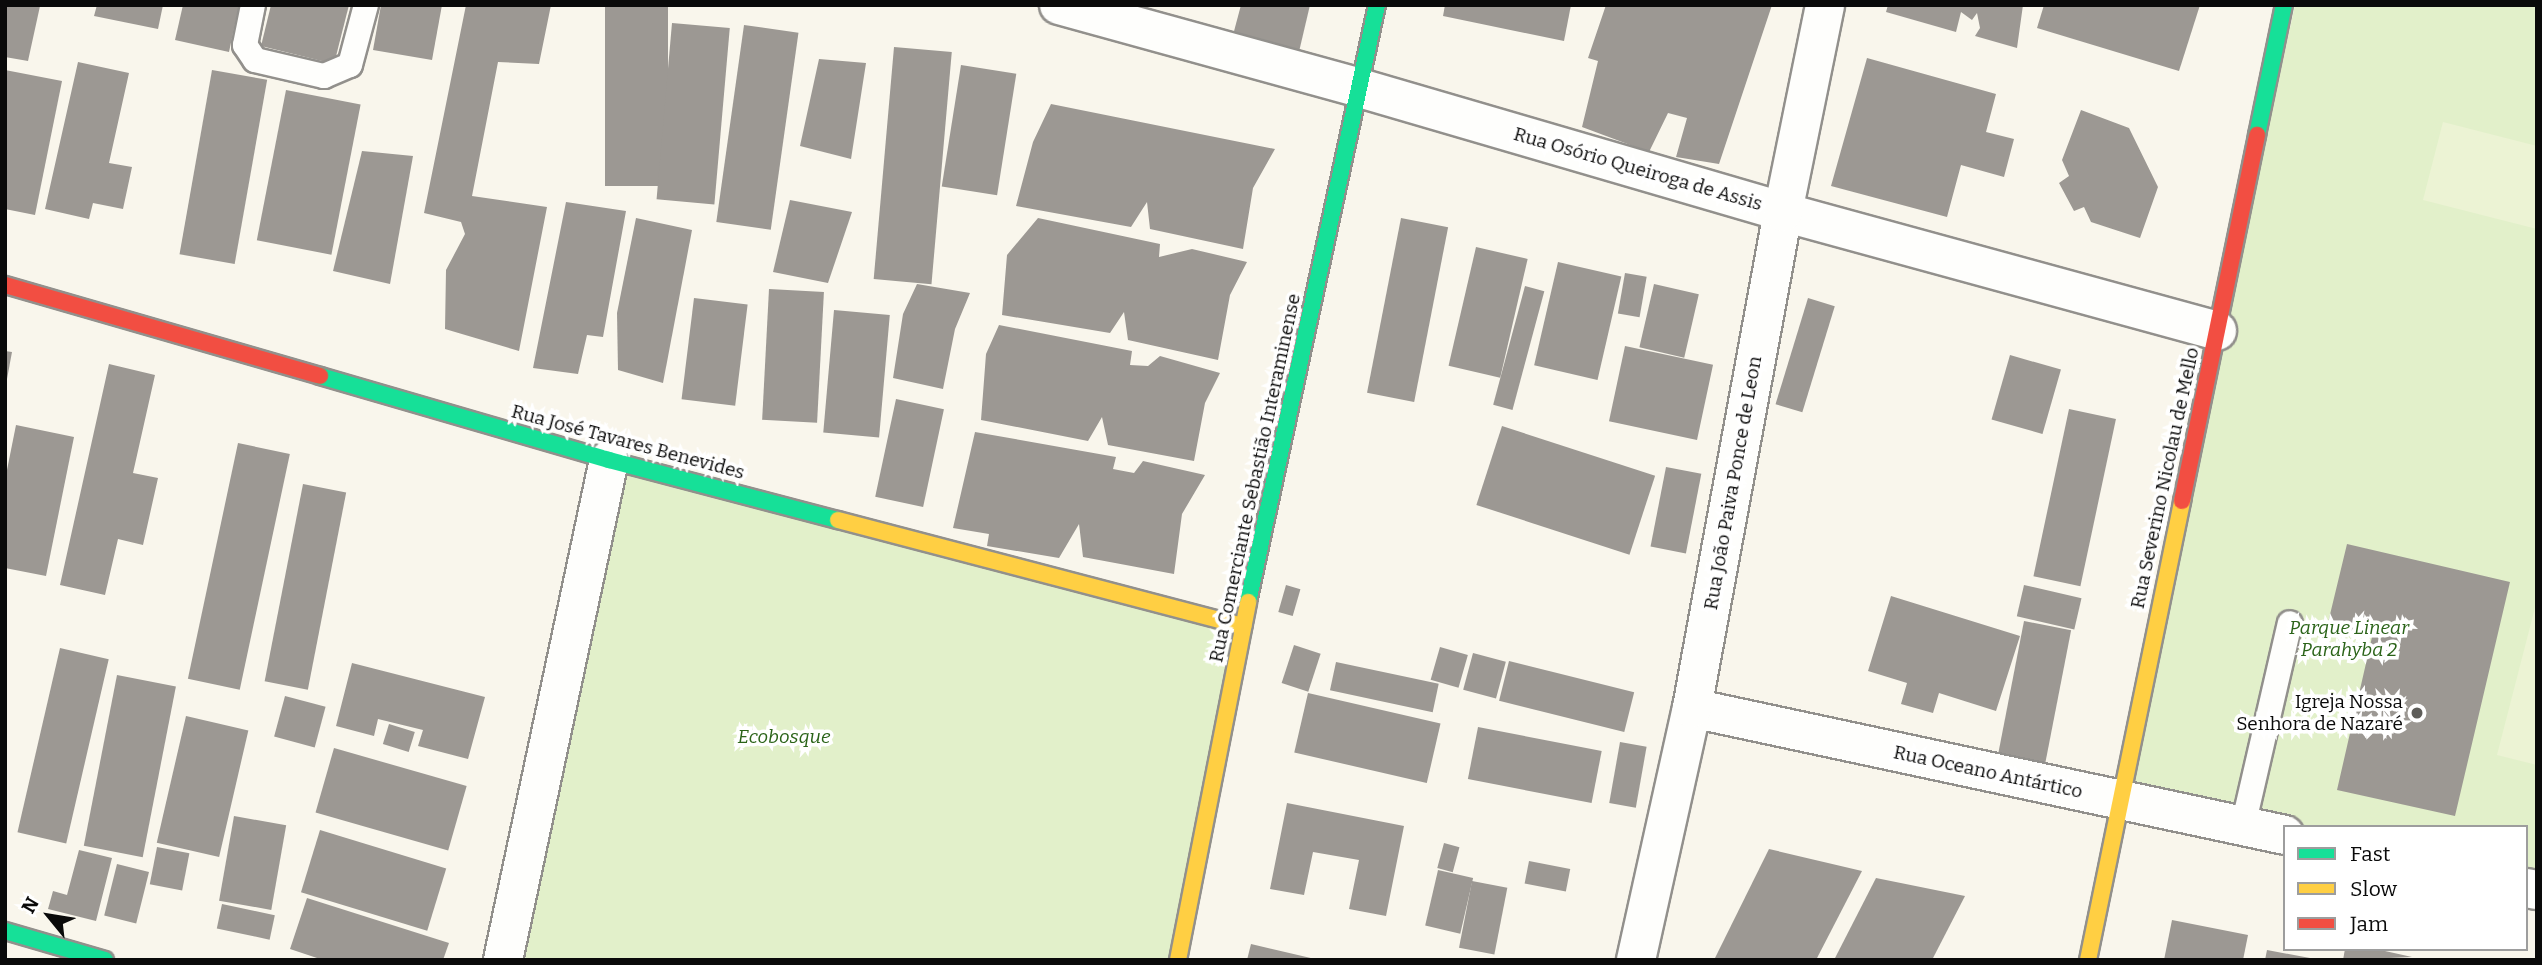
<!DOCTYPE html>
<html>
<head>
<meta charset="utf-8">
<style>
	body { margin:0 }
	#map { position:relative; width:2542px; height:965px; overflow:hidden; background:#f9f6ec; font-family:Bitter,serif }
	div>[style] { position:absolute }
	.green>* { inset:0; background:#e2f0ca }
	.pitch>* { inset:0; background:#ecf3d4 }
	.building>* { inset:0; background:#9c9893; transform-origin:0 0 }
	.roads { filter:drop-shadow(2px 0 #92908c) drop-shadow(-2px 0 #92908c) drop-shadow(0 2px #92908c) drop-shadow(0 -2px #92908c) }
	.lane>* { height:24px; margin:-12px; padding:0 12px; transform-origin:12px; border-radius:12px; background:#fefefc }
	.street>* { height:38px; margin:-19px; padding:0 19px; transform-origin:19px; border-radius:19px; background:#fefefc }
	.fast>* { height:16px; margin:-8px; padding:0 8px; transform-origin:8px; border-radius:8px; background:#16e098 }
	.slow>* { height:16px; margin:-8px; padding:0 8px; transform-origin:8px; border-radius:8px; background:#ffcf43 }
	.jam>* { height:16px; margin:-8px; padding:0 8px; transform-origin:8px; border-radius:8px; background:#f24e42 }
	.dots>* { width:19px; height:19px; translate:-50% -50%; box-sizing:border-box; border:4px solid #fff; border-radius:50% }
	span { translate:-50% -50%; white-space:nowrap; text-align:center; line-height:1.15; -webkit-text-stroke:7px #fff; paint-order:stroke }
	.street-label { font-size:19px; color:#0a0a0a }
	.park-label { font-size:19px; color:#2a6318; font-style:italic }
	.poi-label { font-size:19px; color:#0a0a0a }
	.right { translate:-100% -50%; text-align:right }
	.frame { position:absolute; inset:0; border:7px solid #0a0a0a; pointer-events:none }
	.legend { position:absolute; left:2283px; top:825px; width:245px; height:126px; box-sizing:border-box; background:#fff; border:2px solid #9d9d9d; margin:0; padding:9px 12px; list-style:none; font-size:21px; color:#0a0a0a }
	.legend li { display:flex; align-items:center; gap:14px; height:35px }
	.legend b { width:35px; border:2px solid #9d9d9d }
	.north { position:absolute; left:14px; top:881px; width:70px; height:70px; -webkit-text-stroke:5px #fff; paint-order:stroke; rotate:300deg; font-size:19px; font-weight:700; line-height:28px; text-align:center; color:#0a0a0a }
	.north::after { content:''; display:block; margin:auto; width:24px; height:32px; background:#0a0a0a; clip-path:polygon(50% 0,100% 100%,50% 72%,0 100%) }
</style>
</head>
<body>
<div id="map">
	<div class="green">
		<div style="clip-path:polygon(2295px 5px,2537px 5px,2537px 897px,2526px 895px,2526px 827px,2285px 827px,2122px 802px)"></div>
		<div style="clip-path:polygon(609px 460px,1243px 626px,1178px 960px,503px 960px)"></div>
	</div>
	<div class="pitch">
		<div style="clip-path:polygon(2443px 122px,2537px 146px,2537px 229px,2423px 200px)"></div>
		<div style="clip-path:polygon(2537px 600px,2537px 765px,2497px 755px)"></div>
	</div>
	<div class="building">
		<div style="clip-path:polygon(5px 5px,40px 6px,28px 61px,5px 57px)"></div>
		<div style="clip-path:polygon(97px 5px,163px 5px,158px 29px,94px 16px)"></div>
		<div style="clip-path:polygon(183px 5px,239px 5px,229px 52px,175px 40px)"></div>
		<div style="clip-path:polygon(271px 5px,349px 5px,334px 64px,261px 46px)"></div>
		<div style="clip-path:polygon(381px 5px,442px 5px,432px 60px,373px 50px)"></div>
		<div style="clip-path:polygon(466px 5px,551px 5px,539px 64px,498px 62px,472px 196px,547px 207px,519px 351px,445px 329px,446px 270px,465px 234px,461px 222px,424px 213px)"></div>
		<div style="left:605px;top:5px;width:63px;height:181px"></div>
		<div style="clip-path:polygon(1241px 5px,1310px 5px,1298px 56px,1233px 35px)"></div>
		<div style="clip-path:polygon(1445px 5px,1571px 5px,1564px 41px,1443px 16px)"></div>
		<div style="clip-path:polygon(1606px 5px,1772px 5px,1719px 164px,1676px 157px,1687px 118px,1668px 113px,1649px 152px,1582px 127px,1598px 61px,1588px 58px)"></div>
		<div style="clip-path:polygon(1888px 5px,2023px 5px,2017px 48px,1975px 36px,1980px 28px,1977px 13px,1972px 20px,1961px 12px,1956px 32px,1886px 12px)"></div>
		<div style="clip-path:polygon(2044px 5px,2200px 5px,2179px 71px,2037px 28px)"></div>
		<div style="left:672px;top:23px;width:58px;height:177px;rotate:5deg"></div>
		<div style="left:744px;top:25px;width:55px;height:199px;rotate:8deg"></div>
		<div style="left:894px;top:47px;width:58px;height:233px;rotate:5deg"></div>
		<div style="clip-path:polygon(1867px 58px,1996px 94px,1986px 132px,2014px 139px,2004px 177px,1961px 165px,1947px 217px,1831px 186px)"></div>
		<div style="clip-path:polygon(819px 59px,866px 63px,851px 159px,800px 146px)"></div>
		<div style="clip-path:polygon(78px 62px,129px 73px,109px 163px,132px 167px,123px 209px,93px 203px,89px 219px,45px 209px)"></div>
		<div style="left:961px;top:65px;width:56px;height:123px;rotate:9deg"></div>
		<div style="clip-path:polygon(5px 70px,62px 81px,35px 215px,5px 209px)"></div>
		<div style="left:212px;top:70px;width:56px;height:187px;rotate:10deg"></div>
		<div style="left:286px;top:90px;width:76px;height:153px;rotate:11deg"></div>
		<div style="clip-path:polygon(1051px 104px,1275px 149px,1253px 188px,1243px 249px,1150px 229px,1147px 202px,1131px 227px,1016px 206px,1033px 142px)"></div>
		<div style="clip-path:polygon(2081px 110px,2129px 128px,2158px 187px,2140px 238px,2091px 222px,2084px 207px,2074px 211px,2059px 183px,2069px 176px,2062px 160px)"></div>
		<div style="clip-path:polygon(362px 151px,413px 156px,390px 284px,333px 271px)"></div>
		<div style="clip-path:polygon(790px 200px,852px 212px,828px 283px,773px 272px)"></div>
		<div style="clip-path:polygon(566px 202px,626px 211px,603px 337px,587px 335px,578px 374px,533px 368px)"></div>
		<div style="clip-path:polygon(636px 218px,692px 230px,663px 383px,618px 370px,617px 313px)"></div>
		<div style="clip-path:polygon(1038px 218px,1160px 244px,1159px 257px,1192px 249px,1247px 262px,1230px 295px,1218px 360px,1128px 340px,1124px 312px,1110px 333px,1002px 315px,1007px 255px)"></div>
		<div style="left:1401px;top:218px;width:48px;height:178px;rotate:11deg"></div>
		<div style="left:1476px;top:247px;width:53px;height:122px;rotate:13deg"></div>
		<div style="left:1558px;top:262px;width:65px;height:106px;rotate:13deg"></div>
		<div style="left:1625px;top:273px;width:22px;height:41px;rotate:10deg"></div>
		<div style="clip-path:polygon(917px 284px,970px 293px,955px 329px,943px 389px,893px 378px,903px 314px)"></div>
		<div style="left:1654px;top:284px;width:46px;height:65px;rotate:13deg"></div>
		<div style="left:1525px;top:286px;width:20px;height:123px;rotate:15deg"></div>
		<div style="left:769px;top:289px;width:55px;height:131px;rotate:3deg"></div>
		<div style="left:694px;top:298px;width:54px;height:102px;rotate:7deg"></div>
		<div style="left:1808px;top:298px;width:28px;height:111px;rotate:17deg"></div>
		<div style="left:834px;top:310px;width:56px;height:123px;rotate:5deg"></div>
		<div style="clip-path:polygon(999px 325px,1132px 351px,1130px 365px,1148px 366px,1160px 356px,1220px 373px,1205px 403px,1194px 461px,1108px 445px,1102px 417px,1088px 441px,981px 420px,986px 354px)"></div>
		<div style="left:1625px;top:346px;width:90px;height:77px;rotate:12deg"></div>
		<div style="clip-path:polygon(5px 351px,12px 352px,7px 379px,5px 378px)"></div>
		<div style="left:2010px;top:355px;width:53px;height:67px;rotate:16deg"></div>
		<div style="clip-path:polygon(109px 364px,155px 375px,133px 473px,158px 478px,143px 545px,118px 539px,105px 595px,60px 585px)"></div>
		<div style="left:896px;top:399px;width:49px;height:100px;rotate:12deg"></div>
		<div style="left:2069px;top:409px;width:48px;height:171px;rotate:12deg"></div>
		<div style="clip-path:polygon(16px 425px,74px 437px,46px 576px,5px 568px,5px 480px)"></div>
		<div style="left:1502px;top:426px;width:161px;height:83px;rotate:18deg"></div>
		<div style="clip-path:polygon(975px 432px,1116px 457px,1113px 469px,1134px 473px,1143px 461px,1205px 475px,1182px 514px,1174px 574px,1083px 557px,1079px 524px,1059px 558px,987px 546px,989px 534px,953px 528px)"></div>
		<div style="left:238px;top:443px;width:53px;height:241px;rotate:12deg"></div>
		<div style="left:1666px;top:467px;width:36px;height:81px;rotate:11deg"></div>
		<div style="left:303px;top:484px;width:44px;height:201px;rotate:11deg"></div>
		<div style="clip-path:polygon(2347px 544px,2510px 582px,2455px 816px,2337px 790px,2372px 637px,2327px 627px)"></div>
		<div style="left:1286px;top:585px;width:15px;height:28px;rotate:16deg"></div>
		<div style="left:2024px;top:585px;width:59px;height:32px;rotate:13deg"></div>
		<div style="clip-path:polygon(1891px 596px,2020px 636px,1996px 711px,1939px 693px,1933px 713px,1901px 704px,1907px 683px,1868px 671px)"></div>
		<div style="left:2024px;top:621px;width:48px;height:141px;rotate:11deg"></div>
		<div style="left:1294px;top:645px;width:28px;height:40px;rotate:18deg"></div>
		<div style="left:1440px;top:647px;width:29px;height:34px;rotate:16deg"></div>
		<div style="left:60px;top:648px;width:50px;height:189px;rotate:13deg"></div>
		<div style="left:1473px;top:653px;width:34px;height:38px;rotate:15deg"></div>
		<div style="left:1509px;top:661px;width:129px;height:41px;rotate:14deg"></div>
		<div style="left:1336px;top:662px;width:105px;height:29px;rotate:12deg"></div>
		<div style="clip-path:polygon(352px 663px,485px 697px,468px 759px,418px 746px,423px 730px,378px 719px,374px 736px,336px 726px)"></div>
		<div style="left:117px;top:675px;width:60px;height:174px;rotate:11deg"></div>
		<div style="left:1308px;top:693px;width:136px;height:61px;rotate:13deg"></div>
		<div style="left:285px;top:696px;width:42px;height:42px;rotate:15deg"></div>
		<div style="left:186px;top:716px;width:64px;height:130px;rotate:13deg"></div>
		<div style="left:389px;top:724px;width:27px;height:21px;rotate:17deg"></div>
		<div style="left:1478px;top:727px;width:126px;height:53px;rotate:11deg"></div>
		<div style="left:1620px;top:742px;width:27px;height:62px;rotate:10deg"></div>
		<div style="left:334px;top:748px;width:138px;height:67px;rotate:16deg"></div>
		<div style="clip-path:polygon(1287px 803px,1404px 826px,1386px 916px,1349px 909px,1359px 860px,1313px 852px,1304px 895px,1270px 889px)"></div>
		<div style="left:234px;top:816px;width:53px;height:86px;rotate:10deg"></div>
		<div style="left:320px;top:830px;width:132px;height:65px;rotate:17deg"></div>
		<div style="left:1444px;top:843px;width:16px;height:26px;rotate:15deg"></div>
		<div style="left:157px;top:847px;width:33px;height:38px;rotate:11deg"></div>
		<div style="clip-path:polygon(1769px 849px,1862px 871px,1816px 960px,1714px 960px)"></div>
		<div style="clip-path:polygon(79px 850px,112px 858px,96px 921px,48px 909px,53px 891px,67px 895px)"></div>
		<div style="left:1529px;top:861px;width:42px;height:23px;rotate:11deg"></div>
		<div style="left:117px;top:864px;width:33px;height:53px;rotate:14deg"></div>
		<div style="left:1438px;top:870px;width:36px;height:57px;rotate:13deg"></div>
		<div style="clip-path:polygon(1876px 878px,1965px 896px,1932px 960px,1834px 960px)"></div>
		<div style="left:1472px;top:881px;width:36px;height:68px;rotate:11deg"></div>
		<div style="clip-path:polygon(307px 898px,449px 943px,443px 960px,323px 960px,290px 949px)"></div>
		<div style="left:222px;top:904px;width:54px;height:25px;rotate:12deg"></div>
		<div style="clip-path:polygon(2172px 920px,2248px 935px,2243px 960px,2164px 960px)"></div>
		<div style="clip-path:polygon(1251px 944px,1315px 959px,1315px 960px,1247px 960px)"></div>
		<div style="clip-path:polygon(2345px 949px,2376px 949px,2412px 957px,2343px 960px)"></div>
		<div style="clip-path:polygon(2267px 950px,2310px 958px,2310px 960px,2265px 960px)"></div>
	</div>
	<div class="roads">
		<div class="lane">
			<div style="left:253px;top:5px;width:41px;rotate:101.3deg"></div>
			<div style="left:245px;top:45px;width:18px;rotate:56deg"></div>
			<div style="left:255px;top:60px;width:71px;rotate:13.1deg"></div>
			<div style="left:324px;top:76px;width:28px;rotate:-23deg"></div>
			<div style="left:350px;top:65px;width:62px;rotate:-75.1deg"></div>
			<div style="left:2243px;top:826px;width:208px;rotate:-77deg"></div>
		</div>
		<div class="street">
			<div style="left:1059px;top:5px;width:312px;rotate:15.4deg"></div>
			<div style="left:1360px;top:88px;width:441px;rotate:16.3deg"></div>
			<div style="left:1783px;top:212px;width:450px;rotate:15.3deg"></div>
			<div style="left:1692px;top:708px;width:606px;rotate:12.09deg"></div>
			<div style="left:2526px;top:888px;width:11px;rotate:10deg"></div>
			<div style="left:503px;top:960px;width:511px;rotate:-78.03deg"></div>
			<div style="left:1636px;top:960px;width:258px;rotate:-77.5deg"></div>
			<div style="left:1692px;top:708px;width:504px;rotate:-79.6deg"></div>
			<div style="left:1783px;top:212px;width:211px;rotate:-78.5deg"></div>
		</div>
		<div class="fast">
			<div style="left:2257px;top:135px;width:133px;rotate:-78.3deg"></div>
			<div style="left:320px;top:376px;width:301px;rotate:16.2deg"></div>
			<div style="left:609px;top:460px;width:237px;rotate:14.7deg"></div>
			<div style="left:1248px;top:602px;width:611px;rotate:-77.81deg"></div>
			<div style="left:5px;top:931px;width:104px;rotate:16.2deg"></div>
		</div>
		<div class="slow">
			<div style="left:838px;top:520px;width:419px;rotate:14.7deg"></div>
			<div style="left:1178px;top:960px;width:365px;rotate:-78.9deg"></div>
			<div style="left:2088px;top:960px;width:469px;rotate:-78.4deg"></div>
		</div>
		<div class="jam">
			<div style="left:5px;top:285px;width:328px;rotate:16.1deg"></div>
			<div style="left:2182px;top:501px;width:374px;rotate:-78.4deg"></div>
		</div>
	</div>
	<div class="dots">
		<div style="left:2417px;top:713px;background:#5e5d59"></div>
	</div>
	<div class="street-label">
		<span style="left:1638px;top:169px;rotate:16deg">Rua Osório Queiroga de Assis</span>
		<span style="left:628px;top:442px;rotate:15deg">Rua José Tavares Benevides</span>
		<span style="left:1255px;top:478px;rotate:-78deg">Rua Comerciante Sebastião Interaminense</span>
		<span style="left:2165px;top:478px;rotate:-78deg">Rua Severino Nicolau de Mello</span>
		<span style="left:1733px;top:483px;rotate:-80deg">Rua João Paiva Ponce de Leon</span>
		<span style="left:1988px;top:772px;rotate:12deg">Rua Oceano Antártico</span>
	</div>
	<div class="park-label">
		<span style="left:2349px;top:639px">Parque Linear<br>Parahyba 2</span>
		<span style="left:784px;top:737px">Ecobosque</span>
	</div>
	<div class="poi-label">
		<span class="right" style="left:2403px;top:713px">Igreja Nossa<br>Senhora de Nazaré</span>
	</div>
	<div class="frame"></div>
	<ul class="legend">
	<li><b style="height:9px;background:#16e098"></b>Fast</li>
	<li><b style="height:9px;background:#ffcf43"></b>Slow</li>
	<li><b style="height:9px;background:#f24e42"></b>Jam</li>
	</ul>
	<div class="north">N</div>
</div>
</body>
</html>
